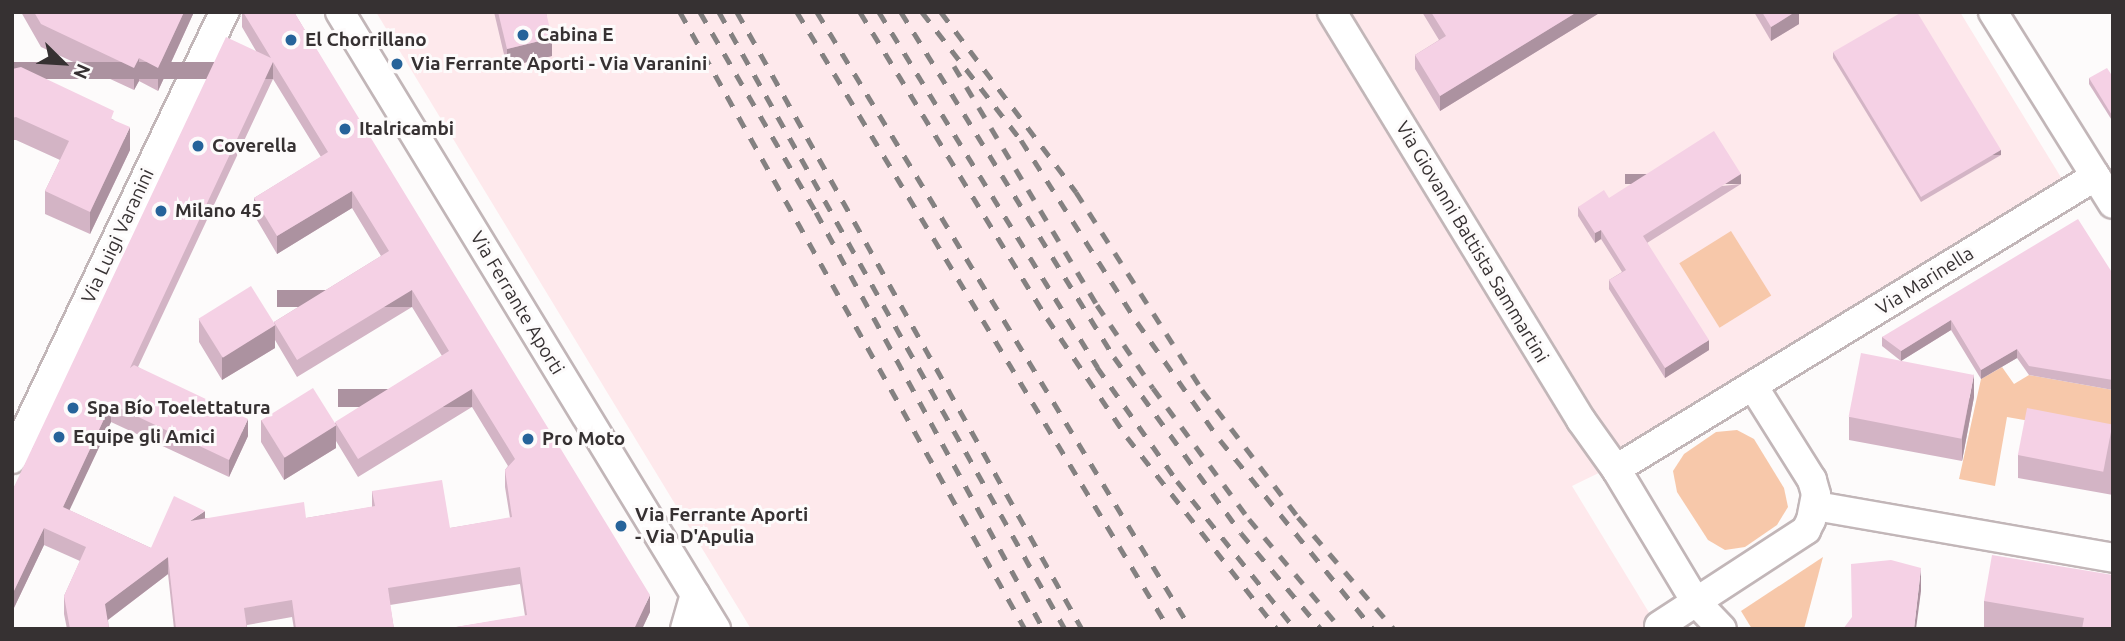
<!DOCTYPE html>
<html>
<head>
<meta charset="utf-8">
<style>
	body { margin:0 }
	#map { position:relative; width:2125px; height:641px; overflow:hidden; background:#fdfbfb; font-family:Ubuntu,sans-serif }
	div>[style] { position:absolute }
	.built>* { inset:0; background:#fee9ec }
	.green>* { inset:0; background:#f7c8aa; transform-origin:0 0 }
	.roads { filter:drop-shadow(2px 0 #c2b6b8) drop-shadow(-2px 0 #c2b6b8) drop-shadow(0 2px #c2b6b8) drop-shadow(0 -2px #c2b6b8) }
	.street>* { height:28px; margin:-14px; padding:0 14px; transform-origin:14px; border-radius:14px; background:#fff }
	.rail>* { height:5px; margin-top:-2.5px; transform-origin:0; background:repeating-linear-gradient(90deg,#848181 0 12px,transparent 0 24px) }
	.wall>* { inset:0; background:#d3b4c5 }
	.shaded-wall>* { inset:0; background:#ac92a0; transform-origin:0 0 }
	.building>* { inset:0; background:#f5d1e5; transform-origin:0 0 }
	.dots>* { width:19px; height:19px; translate:-50% -50%; box-sizing:border-box; border:4px solid #fdfbfb; border-radius:50% }
	span { translate:-50% -50%; white-space:nowrap; text-align:center; line-height:1.15; -webkit-text-stroke:6px #fdfbfb; paint-order:stroke }
	.poi-label { font-size:19px; color:#363132; font-weight:700 }
	.left { translate:0 -50%; text-align:left }
	.street-label { font-size:19px; color:#363132 }
	.frame { position:absolute; inset:0; border:14px solid #363132; pointer-events:none }
	.north { position:absolute; left:28px; top:28px; width:70px; height:70px; -webkit-text-stroke:5px #fdfbfb; paint-order:stroke; rotate:114deg; font-size:19px; font-weight:700; line-height:28px; text-align:center; color:#363132 }
	.north::after { content:''; display:block; margin:auto; width:24px; height:32px; background:#363132; clip-path:polygon(50% 0,100% 100%,50% 72%,0 100%) }
</style>
</head>
<body>
<div id="map">
	<div class="built">
		<div style="clip-path:polygon(376px 12px,1960px 12px,2062px 179px,1609px 468px,1572px 486px,1659px 629px,751px 629px)"></div>
	</div>
	<div class="green">
		<div style="left:1731px;top:231px;width:76px;height:61px;rotate:58deg"></div>
		<div style="clip-path:polygon(2002px 367px,2014px 384px,2029px 375px,2113px 390px,2113px 436px,2007px 417px,1995px 486px,1959px 479px,1981px 379px)"></div>
		<div style="clip-path:polygon(1737px 430px,1754px 439px,1784px 488px,1788px 507px,1777px 525px,1745px 547px,1725px 550px,1708px 540px,1677px 492px,1673px 471px,1684px 454px,1716px 432px)"></div>
		<div style="clip-path:polygon(1823px 557px,1804px 629px,1752px 629px,1741px 611px)"></div>
	</div>
	<div class="roads">
		<div class="street">
			<div style="left:340px;top:12px;width:723px;rotate:58.64deg"></div>
			<div style="left:1332px;top:12px;width:478px;rotate:58.6deg"></div>
			<div style="left:1581px;top:420px;width:60px;rotate:54.5deg"></div>
			<div style="left:1616px;top:469px;width:155px;rotate:59deg"></div>
			<div style="left:1696px;top:602px;width:37px;rotate:46deg"></div>
			<div style="left:1993px;top:12px;width:226px;rotate:58deg"></div>
			<div style="left:12px;top:459px;width:495px;rotate:-64.6deg"></div>
			<div style="left:1616px;top:469px;width:562px;rotate:-31.4deg"></div>
			<div style="left:1816px;top:506px;width:302px;rotate:9.9deg"></div>
			<div style="left:1659px;top:626px;width:176px;rotate:-33.1deg"></div>
			<div style="left:1806px;top:530px;width:11px;rotate:-63deg"></div>
			<div style="left:1811px;top:520px;width:26px;rotate:-79deg"></div>
			<div style="left:1816px;top:494px;width:15px;rotate:-106deg"></div>
			<div style="left:1812px;top:480px;width:111px;rotate:-122.1deg"></div>
			<div style="left:685px;top:629px;width:36px;rotate:-74deg"></div>
		</div>
	</div>
	<div class="rail">
		<div style="left:680px;top:12px;width:707px;rotate:60.79deg"></div>
		<div style="left:700px;top:12px;width:231px;rotate:59.9deg"></div>
		<div style="left:816px;top:212px;width:475px;rotate:61.4deg"></div>
		<div style="left:719px;top:12px;width:707px;rotate:60.72deg"></div>
		<div style="left:737px;top:12px;width:707px;rotate:60.79deg"></div>
		<div style="left:797px;top:12px;width:720px;rotate:58.91deg"></div>
		<div style="left:817px;top:12px;width:722px;rotate:58.78deg"></div>
		<div style="left:860px;top:12px;width:359px;rotate:58.6deg"></div>
		<div style="left:1047px;top:318px;width:143px;rotate:56.1deg"></div>
		<div style="left:1127px;top:437px;width:244px;rotate:52deg"></div>
		<div style="left:879px;top:12px;width:417px;rotate:58.4deg"></div>
		<div style="left:1097px;top:367px;width:139px;rotate:54.9deg"></div>
		<div style="left:1177px;top:481px;width:189px;rotate:51.4deg"></div>
		<div style="left:901px;top:12px;width:405px;rotate:58.3deg"></div>
		<div style="left:1114px;top:357px;width:217px;rotate:54.2deg"></div>
		<div style="left:1241px;top:533px;width:125px;rotate:50.2deg"></div>
		<div style="left:922px;top:12px;width:162px;rotate:52.3deg"></div>
		<div style="left:1021px;top:140px;width:216px;rotate:57.5deg"></div>
		<div style="left:1137px;top:322px;width:144px;rotate:54.9deg"></div>
		<div style="left:1220px;top:440px;width:243px;rotate:51deg"></div>
		<div style="left:941px;top:12px;width:225px;rotate:53.1deg"></div>
		<div style="left:1076px;top:192px;width:235px;rotate:57.5deg"></div>
		<div style="left:1202px;top:390px;width:159px;rotate:52.9deg"></div>
		<div style="left:1298px;top:517px;width:148px;rotate:49.4deg"></div>
		<div style="left:954px;top:66px;width:279px;rotate:59.1deg"></div>
		<div style="left:1097px;top:305px;width:100px;rotate:56deg"></div>
		<div style="left:1153px;top:388px;width:162px;rotate:53.8deg"></div>
		<div style="left:1249px;top:519px;width:143px;rotate:50.1deg"></div>
	</div>
	<div class="wall">
		<div style="clip-path:polygon(21px 12px,194px 12px,158px 91px,139px 81px,134px 90px,41px 47px)"></div>
		<div style="clip-path:polygon(evenodd,242px 12px,294px 12px,650px 612px,642px 629px,444px 629px,525px 616px,520px 584px,390px 605px,394px 629px,294px 629px,292px 617px,247px 625px,247px 629px,174px 629px,168px 574px,108px 620px,109px 629px,67px 629px,64px 614px,64px 596px,80px 561px,44px 545px,12px 612px,12px 491px,256px 51px,242px 27px,242px 12px,273px 79px,321px 157px,254px 198px,254px 215px,277px 254px,352px 208px,381px 256px,274px 322px,274px 324px,199px 319px,199px 342px,222px 380px,275px 348px,275px 340px,297px 377px,412px 307px,442px 356px,335px 423px,261px 420px,261px 442px,284px 480px,336px 448px,336px 441px,358px 477px,472px 407px,508px 466px,505px 470px,505px 487px,510px 518px,450px 528px,372px 491px,372px 507px,306px 518px,205px 518px,151px 548px,69px 510px,111px 422px,229px 477px,248px 436px,138px 367px,273px 79px)"></div>
		<div style="clip-path:polygon(494px 12px,546px 12px,552px 56px,507px 67px)"></div>
		<div style="clip-path:polygon(1422px 12px,1601px 12px,1440px 111px,1415px 69px,1415px 55px,1439px 40px)"></div>
		<div style="clip-path:polygon(1754px 12px,1799px 12px,1799px 24px,1771px 41px)"></div>
		<div style="clip-path:polygon(1833px 52px,2001px 155px,1921px 202px,1833px 58px)"></div>
		<div style="clip-path:polygon(12px 69px,114px 120px,130px 150px,90px 234px,45px 214px,45px 191px,60px 160px,16px 140px,12px 140px)"></div>
		<div style="clip-path:polygon(2113px 77px,2113px 122px,2089px 84px,2089px 78px)"></div>
		<div style="clip-path:polygon(1741px 184px,1647px 243px,1709px 350px,1665px 378px,1609px 289px,1609px 280px,1622px 272px,1601px 239px,1595px 243px,1578px 216px,1578px 207px,1609px 198px)"></div>
		<div style="clip-path:polygon(2113px 274px,2113px 390px,2029px 375px,2017px 358px,1981px 379px,1951px 330px,1901px 361px,1882px 346px,1882px 337px)"></div>
		<div style="clip-path:polygon(1974px 397px,1962px 461px,1849px 440px,1849px 417px)"></div>
		<div style="clip-path:polygon(2113px 424px,2113px 495px,2018px 478px,2018px 455px)"></div>
		<div style="clip-path:polygon(2113px 575px,2113px 629px,1993px 629px,1984px 627px,1984px 601px)"></div>
	</div>
	<div class="shaded-wall">
		<div style="clip-path:polygon(184px 12px,194px 12px,158px 91px,158px 68px)"></div>
		<div style="clip-path:polygon(1577px 12px,1601px 12px,1440px 111px,1440px 96px)"></div>
		<div style="clip-path:polygon(1795px 12px,1799px 12px,1799px 24px,1771px 41px,1771px 27px)"></div>
		<div style="clip-path:polygon(552px 38px,552px 56px,507px 67px,507px 49px)"></div>
		<div style="clip-path:polygon(139px 58px,139px 81px,134px 90px,134px 68px)"></div>
		<div style="left:273px;top:62px;width:17px;height:338px;rotate:90deg"></div>
		<div style="clip-path:polygon(130px 127px,130px 150px,90px 234px,90px 212px)"></div>
		<div style="left:2001px;top:150px;width:5px;height:93px;rotate:90deg"></div>
		<div style="left:1741px;top:174px;width:10px;height:116px;rotate:90deg"></div>
		<div style="clip-path:polygon(352px 191px,352px 208px,277px 254px,277px 236px)"></div>
		<div style="clip-path:polygon(1601px 230px,1601px 239px,1595px 243px,1595px 233px)"></div>
		<div style="left:412px;top:290px;width:17px;height:135px;rotate:90deg"></div>
		<div style="clip-path:polygon(1951px 320px,1951px 330px,1901px 361px,1901px 351px)"></div>
		<div style="clip-path:polygon(275px 325px,275px 348px,222px 380px,222px 357px)"></div>
		<div style="clip-path:polygon(1709px 340px,1709px 350px,1665px 378px,1665px 368px)"></div>
		<div style="clip-path:polygon(2017px 349px,2017px 358px,1981px 379px,1981px 370px)"></div>
		<div style="clip-path:polygon(1974px 374px,1974px 397px,1962px 461px,1962px 438px)"></div>
		<div style="left:472px;top:389px;width:18px;height:134px;rotate:90deg"></div>
		<div style="clip-path:polygon(111px 404px,111px 422px,63px 524px,63px 507px)"></div>
		<div style="clip-path:polygon(248px 419px,248px 436px,229px 477px,229px 460px)"></div>
		<div style="clip-path:polygon(336px 425px,336px 448px,284px 480px,284px 457px)"></div>
		<div style="clip-path:polygon(205px 511px,205px 529px,190px 521px)"></div>
		<div style="clip-path:polygon(44px 528px,44px 545px,12px 612px,12px 595px)"></div>
		<div style="clip-path:polygon(168px 557px,168px 574px,105px 622px,105px 604px)"></div>
		<div style="clip-path:polygon(1921px 568px,1921px 591px,1916px 629px,1914px 629px)"></div>
		<div style="clip-path:polygon(650px 595px,650px 612px,642px 629px,634px 629px)"></div>
	</div>
	<div class="building">
		<div style="clip-path:polygon(34px 12px,184px 12px,158px 68px,139px 58px,134px 68px,41px 24px)"></div>
		<div style="clip-path:polygon(evenodd,243px 12px,294px 12px,650px 595px,634px 629px,444px 629px,527px 615px,520px 567px,388px 588px,394px 629px,296px 629px,292px 600px,244px 608px,247px 629px,176px 629px,168px 557px,105px 604px,109px 629px,70px 629px,64px 596px,86px 547px,44px 528px,12px 595px,12px 491px,226px 37px,271px 58px,243px 12px,273px 62px,328px 152px,254px 198px,277px 236px,352px 191px,389px 251px,274px 322px,297px 360px,412px 290px,449px 351px,335px 422px,358px 459px,472px 389px,515px 459px,505px 470px,512px 517px,450px 528px,442px 480px,372px 491px,375px 506px,306px 518px,304px 502px,190px 521px,205px 511px,174px 496px,151px 548px,63px 507px,111px 404px,229px 460px,248px 419px,134px 365px,130px 368px,273px 62px)"></div>
		<div style="clip-path:polygon(498px 12px,546px 12px,552px 38px,507px 49px)"></div>
		<div style="clip-path:polygon(1431px 12px,1577px 12px,1440px 96px,1415px 55px,1446px 36px)"></div>
		<div style="clip-path:polygon(1762px 12px,1795px 12px,1771px 27px)"></div>
		<div style="clip-path:polygon(1902px 12px,1917px 12px,2001px 150px,1921px 197px,1833px 52px)"></div>
		<div style="clip-path:polygon(21px 67px,114px 111px,111px 119px,130px 127px,90px 212px,45px 191px,69px 141px,16px 117px,12px 118px,12px 69px)"></div>
		<div style="clip-path:polygon(2107px 68px,2113px 77px,2113px 117px,2089px 78px)"></div>
		<div style="clip-path:polygon(1714px 131px,1741px 174px,1643px 236px,1709px 340px,1665px 368px,1609px 280px,1626px 270px,1601px 230px,1595px 233px,1578px 207px,1604px 190px,1609px 198px)"></div>
		<div style="clip-path:polygon(2078px 219px,2113px 274px,2113px 380px,2029px 366px,2017px 349px,1981px 370px,1951px 320px,1901px 351px,1882px 337px)"></div>
		<div style="left:251px;top:286px;width:46px;height:62px;rotate:58deg"></div>
		<div style="left:1861px;top:353px;width:115px;height:65px;rotate:11deg"></div>
		<div style="left:313px;top:388px;width:44px;height:61px;rotate:58deg"></div>
		<div style="left:2027px;top:408px;width:87px;height:48px;rotate:11deg"></div>
		<div style="clip-path:polygon(1992px 555px,2113px 575px,2113px 629px,2082px 629px,2084px 618px,1984px 601px)"></div>
		<div style="clip-path:polygon(1891px 560px,1921px 568px,1914px 629px,1843px 629px,1852px 617px,1851px 564px)"></div>
	</div>
	<div class="dots">
		<div style="left:523px;top:35px;background:#26639a"></div>
		<div style="left:291px;top:40px;background:#26639a"></div>
		<div style="left:397px;top:64px;background:#26639a"></div>
		<div style="left:345px;top:129px;background:#26639a"></div>
		<div style="left:198px;top:146px;background:#26639a"></div>
		<div style="left:161px;top:211px;background:#26639a"></div>
		<div style="left:73px;top:408px;background:#26639a"></div>
		<div style="left:59px;top:437px;background:#26639a"></div>
		<div style="left:528px;top:439px;background:#26639a"></div>
		<div style="left:621px;top:526px;background:#26639a"></div>
	</div>
	<div class="poi-label">
		<span class="left" style="left:537px;top:35px">Cabina E</span>
		<span class="left" style="left:305px;top:40px">El Chorrillano</span>
		<span class="left" style="left:411px;top:64px">Via Ferrante Aporti - Via Varanini</span>
		<span class="left" style="left:359px;top:129px">Italricambi</span>
		<span class="left" style="left:212px;top:146px">Coverella</span>
		<span class="left" style="left:175px;top:211px">Milano 45</span>
		<span class="left" style="left:87px;top:408px">Spa Bío Toelettatura</span>
		<span class="left" style="left:73px;top:437px">Equipe gli Amici</span>
		<span class="left" style="left:542px;top:439px">Pro Moto</span>
		<span class="left" style="left:635px;top:526px">Via Ferrante Aporti<br>- Via D'Apulia</span>
	</div>
	<div class="street-label">
		<span style="left:118px;top:236px;rotate:-65deg">Via Luigi Varanini</span>
		<span style="left:1472px;top:242px;rotate:59deg">Via Giovanni Battista Sammartini</span>
		<span style="left:1925px;top:281px;rotate:-32deg">Via Marinella</span>
		<span style="left:517px;top:303px;rotate:59deg">Via Ferrante Aporti</span>
	</div>
	<div class="frame"></div>
	<div class="north">N</div>
</div>
</body>
</html>
